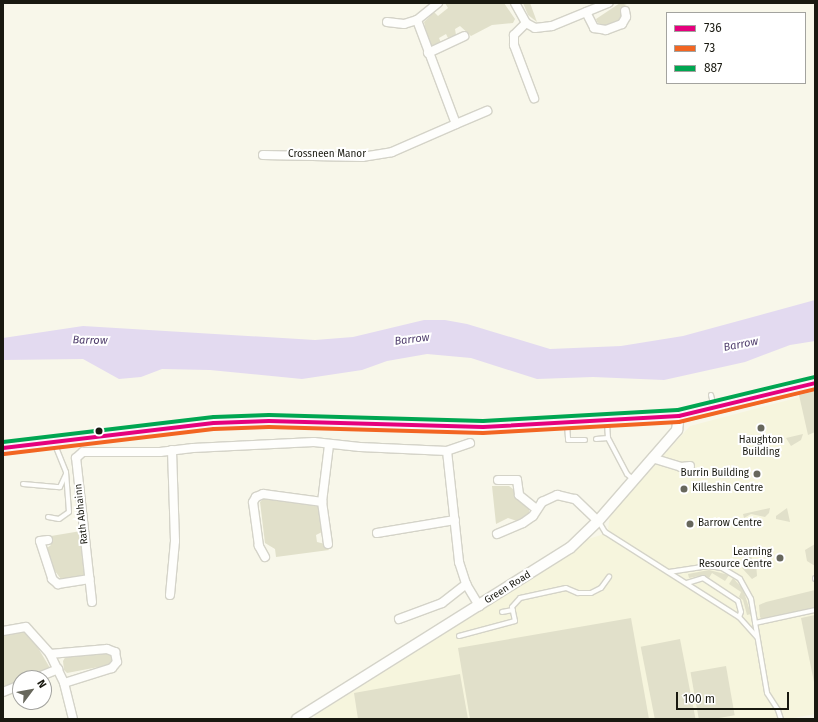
<!DOCTYPE html>
<html>
<head>
<meta charset="utf-8">
<style>
	body { margin:0 }
	#map { position:relative; width:818px; height:722px; overflow:hidden; background:#f8f7ea; font-family:"Fira Sans",sans-serif }
	div>[style] { position:absolute }
	.built>* { inset:0; background:#f6f5dd }
	.green>* { inset:0; background:#e1e0ca; transform-origin:0 0 }
	.water>* { inset:0; background:#e3daf0 }
	.roads { filter:drop-shadow(1px 0 #d4d3c8) drop-shadow(-1px 0 #d4d3c8) drop-shadow(0 1px #d4d3c8) drop-shadow(0 -1px #d4d3c8) }
	.service>* { height:4px; margin:-2px; padding:0 2px; transform-origin:2px; border-radius:2px; background:#fefefc }
	.minor>* { height:8px; margin:-4px; padding:0 4px; transform-origin:4px; border-radius:4px; background:#fefefc }
	.tertiary>* { height:10px; margin:-5px; padding:0 5px; transform-origin:5px; border-radius:5px; background:#fefefc }
	.secondary>* { height:11px; margin:-5.5px; padding:0 5.5px; transform-origin:5.5px; border-radius:5.5px; background:#f8f7f8 }
	.bus-1>* { height:4px; margin:-2px; padding:0 2px; transform-origin:2px; border-radius:2px; background:#e5007d }
	.bus-2>* { height:4px; margin:-2px; padding:0 2px; transform-origin:2px; border-radius:2px; background:#f26522 }
	.bus-3>* { height:4px; margin:-2px; padding:0 2px; transform-origin:2px; border-radius:2px; background:#00a651 }
	.dots>* { width:11px; height:11px; translate:-50% -50%; box-sizing:border-box; border:2px solid #fff; border-radius:50% }
	span { translate:-50% -50%; white-space:nowrap; text-align:center; line-height:1.15; -webkit-text-stroke:4px #fff; paint-order:stroke }
	.street-label { font-size:10px; color:#191910 }
	.poi-label { font-size:10px; color:#191910 }
	.right { translate:-100% -50%; text-align:right }
	.left { translate:0 -50%; text-align:left }
	.water-label { font-size:11px; color:#4f3d6c; font-style:italic }
	.frame { position:absolute; inset:0; border:4px solid #191910; pointer-events:none }
	.legend { position:absolute; left:666px; top:12px; width:140px; height:72px; box-sizing:border-box; background:#fff; border:1px solid #a3a39f; margin:0; padding:5px 7px; list-style:none; font-size:12px; color:#191910 }
	.legend li { display:flex; align-items:center; gap:8px; height:20px }
	.legend b { width:20px; border:1px solid #a3a39f }
	.north { position:absolute; left:12px; top:670px; width:40px; height:40px; box-sizing:border-box; background:#fff; border:1px solid #a3a39f; border-radius:50%; rotate:58deg; font-size:11px; font-weight:700; line-height:16px; text-align:center; color:#191910 }
	.north::after { content:''; display:block; margin:auto; width:14px; height:18px; background:#67675c; clip-path:polygon(50% 0,100% 100%,50% 72%,0 100%) }
	.scale { position:absolute; left:676px; top:692px; width:113px; height:18px; box-sizing:border-box; border:2px solid #191910; border-top:0; padding-left:5px; font-size:12px; line-height:14px; white-space:nowrap; color:#191910; -webkit-text-stroke:3px #fff; paint-order:stroke }
</style>
</head>
<body>
<div id="map">
	<div class="built">
		<div style="clip-path:polygon(815px 393px,815px 714px,788px 719px,316px 719px,314px 716px,571px 553px,585px 540px,601px 535px,608px 529px,610px 515px,690px 426px)"></div>
	</div>
	<div class="green">
		<div style="clip-path:polygon(445px 3px,504px 3px,515px 19px,513px 23px,492px 25px,471px 36px,460px 26px,455px 29px,456px 35px,449px 40px,446px 34px,439px 38px,441px 43px,432px 46px,428px 41px,424px 22px,434px 12px,438px 16px,448px 8px)"></div>
		<div style="clip-path:polygon(523px 3px,530px 3px,537px 22px,528px 15px)"></div>
		<div style="clip-path:polygon(620px 3px,627px 5px,620px 8px,622px 20px,605px 27px,597px 22px,596px 19px)"></div>
		<div style="clip-path:polygon(815px 391px,815px 432px,808px 435px,799px 395px)"></div>
		<div style="clip-path:polygon(803px 434px,801px 440px,791px 446px,786px 438px)"></div>
		<div style="clip-path:polygon(492px 486px,509px 486px,513px 489px,519px 501px,529px 509px,529px 514px,517px 521px,508px 518px,496px 524px)"></div>
		<div style="clip-path:polygon(265px 497px,320px 507px,322px 532px,316px 535px,317px 542px,325px 544px,329px 550px,276px 557px,275px 549px,265px 543px,260px 502px)"></div>
		<div style="clip-path:polygon(770px 508px,769px 513px,765px 517px,751px 514px,744px 518px,743px 514px)"></div>
		<div style="clip-path:polygon(787px 508px,790px 522px,776px 519px,776px 516px)"></div>
		<div style="clip-path:polygon(81px 531px,86px 576px,61px 579px,52px 567px,47px 548px,51px 545px,51px 536px)"></div>
		<div style="clip-path:polygon(815px 544px,815px 566px,807px 561px,805px 550px)"></div>
		<div style="clip-path:polygon(751px 555px,753px 563px,756px 562px,757px 576px,752px 579px,742px 568px)"></div>
		<div style="clip-path:polygon(709px 570px,729px 575px,725px 581px,712px 573px,709px 578px,704px 575px,689px 578px,688px 574px)"></div>
		<div style="clip-path:polygon(733px 578px,743px 589px,751px 614px,747px 615px,743px 600px,739px 597px,741px 592px,729px 584px)"></div>
		<div style="clip-path:polygon(815px 590px,814px 608px,763px 620px,760px 617px,759px 605px,766px 602px)"></div>
		<div style="clip-path:polygon(815px 615px,815px 687px,801px 618px)"></div>
		<div style="clip-path:polygon(631px 618px,649px 719px,470px 719px,458px 648px)"></div>
		<div style="clip-path:polygon(25px 632px,31px 636px,50px 668px,20px 678px,17px 683px,3px 688px,3px 636px)"></div>
		<div style="left:680px;top:639px;width:81px;height:40px;rotate:79deg"></div>
		<div style="clip-path:polygon(108px 653px,113px 657px,109px 665px,67px 673px,64px 670px,63px 661px,66px 656px)"></div>
		<div style="left:726px;top:666px;width:50px;height:36px;rotate:80deg"></div>
		<div style="clip-path:polygon(460px 674px,468px 719px,358px 719px,354px 693px)"></div>
	</div>
	<div class="water">
		<div style="clip-path:polygon(815px 300px,815px 341px,790px 345px,745px 362px,664px 380px,593px 377px,537px 379px,471px 358px,427px 354px,387px 361px,362px 370px,302px 379px,210px 370px,162px 369px,141px 377px,119px 379px,83px 359px,3px 360px,3px 338px,83px 326px,315px 340px,353px 337px,424px 320px,445px 320px,467px 324px,550px 349px,621px 346px,683px 336px)"></div>
	</div>
	<div class="roads">
		<div class="service">
			<div style="left:711px;top:395px;width:12px;rotate:76deg"></div>
			<div style="left:567px;top:424px;width:16px;rotate:86deg"></div>
			<div style="left:568px;top:440px;width:17px"></div>
			<div style="left:608px;top:438px;width:41px;rotate:62.2deg"></div>
			<div style="left:627px;top:474px;width:9px;rotate:41deg"></div>
			<div style="left:596px;top:439px;width:12px;rotate:-5deg"></div>
			<div style="left:608px;top:438px;width:16px;rotate:-94deg"></div>
			<div style="left:23px;top:484px;width:37px;rotate:5deg"></div>
			<div style="left:60px;top:487px;width:14px;rotate:-65deg"></div>
			<div style="left:48px;top:517px;width:11px;rotate:10deg"></div>
			<div style="left:59px;top:519px;width:12px;rotate:-35deg"></div>
			<div style="left:69px;top:512px;width:40px;rotate:-94.3deg"></div>
			<div style="left:66px;top:472px;width:31px;rotate:-112deg"></div>
			<div style="left:599px;top:522px;width:12px;rotate:59deg"></div>
			<div style="left:605px;top:532px;width:159px;rotate:32.4deg"></div>
			<div style="left:739px;top:617px;width:27px;rotate:48deg"></div>
			<div style="left:669px;top:572px;width:40px;rotate:-8.5deg"></div>
			<div style="left:709px;top:566px;width:13px;rotate:9deg"></div>
			<div style="left:722px;top:568px;width:21px;rotate:31deg"></div>
			<div style="left:740px;top:579px;width:23px;rotate:61deg"></div>
			<div style="left:751px;top:599px;width:95px;rotate:80.3deg"></div>
			<div style="left:767px;top:693px;width:20px;rotate:57deg"></div>
			<div style="left:778px;top:710px;width:9px;rotate:72deg"></div>
			<div style="left:815px;top:578px;width:1px;rotate:90deg"></div>
			<div style="left:687px;top:583px;width:17px;rotate:-17deg"></div>
			<div style="left:703px;top:578px;width:42px;rotate:33.3deg"></div>
			<div style="left:738px;top:601px;width:11px;rotate:75deg"></div>
			<div style="left:741px;top:612px;width:5px;rotate:112deg"></div>
			<div style="left:502px;top:612px;width:11px;rotate:-10deg"></div>
			<div style="left:755px;top:623px;width:61px;rotate:-12.2deg"></div>
			<div style="left:459px;top:636px;width:58px;rotate:-15deg"></div>
			<div style="left:515px;top:621px;width:14px;rotate:-102deg"></div>
			<div style="left:512px;top:607px;width:12px;rotate:-48deg"></div>
			<div style="left:520px;top:598px;width:47px;rotate:-12.3deg"></div>
			<div style="left:566px;top:588px;width:13px;rotate:23deg"></div>
			<div style="left:578px;top:593px;width:13px"></div>
			<div style="left:591px;top:593px;width:11px;rotate:-27deg"></div>
			<div style="left:601px;top:588px;width:14px;rotate:-54deg"></div>
		</div>
		<div class="minor">
			<div style="left:515px;top:3px;width:23px;rotate:61deg"></div>
			<div style="left:526px;top:23px;width:10px;rotate:29deg"></div>
			<div style="left:535px;top:28px;width:17px;rotate:-7deg"></div>
			<div style="left:552px;top:26px;width:61px;rotate:-22.3deg"></div>
			<div style="left:586px;top:12px;width:18px;rotate:63deg"></div>
			<div style="left:594px;top:28px;width:12px;rotate:9deg"></div>
			<div style="left:606px;top:30px;width:17px;rotate:-21deg"></div>
			<div style="left:622px;top:24px;width:8px;rotate:-60deg"></div>
			<div style="left:626px;top:17px;width:6px;rotate:-99deg"></div>
			<div style="left:387px;top:22px;width:17px;rotate:7deg"></div>
			<div style="left:404px;top:24px;width:14px;rotate:-17deg"></div>
			<div style="left:526px;top:23px;width:17px;rotate:135deg"></div>
			<div style="left:514px;top:35px;width:10px;rotate:90deg"></div>
			<div style="left:514px;top:45px;width:57px;rotate:69.3deg"></div>
			<div style="left:428px;top:53px;width:40px;rotate:-25deg"></div>
			<div style="left:456px;top:124px;width:34px;rotate:-23deg"></div>
			<div style="left:263px;top:155px;width:99px;rotate:1.2deg"></div>
			<div style="left:362px;top:157px;width:30px;rotate:-9deg"></div>
			<div style="left:392px;top:152px;width:70px;rotate:-23.6deg"></div>
			<div style="left:456px;top:124px;width:111px;rotate:-110.6deg"></div>
			<div style="left:417px;top:20px;width:27px;rotate:-39deg"></div>
			<div style="left:470px;top:443px;width:24px;rotate:161deg"></div>
			<div style="left:447px;top:451px;width:112px;rotate:83.8deg"></div>
			<div style="left:459px;top:562px;width:23px;rotate:72deg"></div>
			<div style="left:466px;top:584px;width:26px;rotate:59deg"></div>
			<div style="left:652px;top:458px;width:30px;rotate:17deg"></div>
			<div style="left:681px;top:467px;width:9px;rotate:-6deg"></div>
			<div style="left:498px;top:480px;width:19px"></div>
			<div style="left:517px;top:480px;width:15px;rotate:82deg"></div>
			<div style="left:519px;top:495px;width:22px;rotate:39deg"></div>
			<div style="left:377px;top:533px;width:79px;rotate:-9.5deg"></div>
			<div style="left:497px;top:534px;width:28px;rotate:-23deg"></div>
			<div style="left:523px;top:523px;width:12px;rotate:-35deg"></div>
			<div style="left:533px;top:516px;width:17px;rotate:-57deg"></div>
			<div style="left:542px;top:502px;width:17px;rotate:-25deg"></div>
			<div style="left:557px;top:495px;width:18px;rotate:13deg"></div>
			<div style="left:575px;top:499px;width:32px;rotate:44deg"></div>
			<div style="left:48px;top:540px;width:8px;rotate:173deg"></div>
			<div style="left:40px;top:541px;width:40px;rotate:72deg"></div>
			<div style="left:52px;top:579px;width:8px;rotate:40deg"></div>
			<div style="left:58px;top:584px;width:32px;rotate:-9deg"></div>
			<div style="left:328px;top:544px;width:42px;rotate:-98.1deg"></div>
			<div style="left:322px;top:502px;width:57px;rotate:-83deg"></div>
			<div style="left:265px;top:557px;width:13px;rotate:-119deg"></div>
			<div style="left:259px;top:546px;width:44px;rotate:-97.8deg"></div>
			<div style="left:253px;top:502px;width:6px;rotate:-59deg"></div>
			<div style="left:256px;top:497px;width:8px;rotate:-23deg"></div>
			<div style="left:263px;top:494px;width:60px;rotate:7.7deg"></div>
			<div style="left:170px;top:595px;width:54px;rotate:-84.7deg"></div>
			<div style="left:175px;top:541px;width:91px;rotate:-91.9deg"></div>
			<div style="left:92px;top:602px;width:145px;rotate:-96.3deg"></div>
			<div style="left:76px;top:458px;width:9px;rotate:-41deg"></div>
			<div style="left:83px;top:452px;width:77px"></div>
			<div style="left:160px;top:452px;width:33px;rotate:-7deg"></div>
			<div style="left:193px;top:448px;width:121px;rotate:-2.8deg"></div>
			<div style="left:314px;top:442px;width:46px;rotate:6.2deg"></div>
			<div style="left:360px;top:447px;width:87px;rotate:2.6deg"></div>
			<div style="left:399px;top:619px;width:46px;rotate:-20.4deg"></div>
			<div style="left:442px;top:603px;width:31px;rotate:-38deg"></div>
			<div style="left:3px;top:631px;width:23px;rotate:-10deg"></div>
			<div style="left:26px;top:627px;width:36px;rotate:48deg"></div>
			<div style="left:50px;top:654px;width:57px;rotate:-5deg"></div>
			<div style="left:107px;top:649px;width:9px;rotate:21deg"></div>
			<div style="left:115px;top:652px;width:10px;rotate:79deg"></div>
			<div style="left:117px;top:662px;width:8px;rotate:130deg"></div>
			<div style="left:112px;top:668px;width:50px;rotate:162.6deg"></div>
			<div style="left:50px;top:654px;width:32px;rotate:64deg"></div>
			<div style="left:64px;top:683px;width:37px;rotate:76deg"></div>
			<div style="left:36px;top:678px;width:24px;rotate:-22deg"></div>
			<div style="left:3px;top:692px;width:18px;rotate:-22deg"></div>
		</div>
		<div class="tertiary">
			<div style="left:297px;top:719px;width:322px;rotate:-32.1deg"></div>
			<div style="left:570px;top:548px;width:39px;rotate:-44deg"></div>
			<div style="left:598px;top:521px;width:121px;rotate:-49deg"></div>
			<div style="left:677px;top:430px;width:14px;rotate:-82deg"></div>
		</div>
		<div class="secondary">
			<div style="left:3px;top:448px;width:212px;rotate:-6.8deg"></div>
			<div style="left:214px;top:423px;width:55px;rotate:-2.1deg"></div>
			<div style="left:269px;top:421px;width:214px;rotate:1.6deg"></div>
			<div style="left:483px;top:427px;width:196px;rotate:-3.2deg"></div>
			<div style="left:679px;top:416px;width:140px;rotate:-13.6deg"></div>
		</div>
	</div>
	<div class="bus-1">
		<div style="left:3px;top:448px;width:212px;rotate:-6.8deg"></div>
		<div style="left:214px;top:423px;width:55px;rotate:-2.1deg"></div>
		<div style="left:269px;top:421px;width:214px;rotate:1.6deg"></div>
		<div style="left:483px;top:427px;width:196px;rotate:-3.2deg"></div>
		<div style="left:679px;top:416px;width:140px;rotate:-13.6deg"></div>
	</div>
	<div class="bus-2">
		<div style="left:4px;top:454px;width:211px;rotate:-6.8deg"></div>
		<div style="left:214px;top:429px;width:55px;rotate:-2.1deg"></div>
		<div style="left:269px;top:427px;width:214px;rotate:1.6deg"></div>
		<div style="left:483px;top:433px;width:196px;rotate:-3.2deg"></div>
		<div style="left:679px;top:422px;width:140px;rotate:-13.6deg"></div>
	</div>
	<div class="bus-3">
		<div style="left:3px;top:442px;width:212px;rotate:-6.8deg"></div>
		<div style="left:214px;top:417px;width:55px;rotate:-2.1deg"></div>
		<div style="left:269px;top:415px;width:214px;rotate:1.6deg"></div>
		<div style="left:483px;top:421px;width:195px;rotate:-3.2deg"></div>
		<div style="left:678px;top:410px;width:140px;rotate:-13.6deg"></div>
	</div>
	<div class="dots">
		<div style="left:761px;top:428px;background:#67675c"></div>
		<div style="left:99px;top:431px;background:#191910"></div>
		<div style="left:757px;top:474px;background:#67675c"></div>
		<div style="left:684px;top:489px;background:#67675c"></div>
		<div style="left:690px;top:524px;background:#67675c"></div>
		<div style="left:780px;top:558px;background:#67675c"></div>
	</div>
	<div class="street-label">
		<span style="left:327px;top:155px">Crossneen Manor</span>
		<span style="left:82px;top:514px;rotate:-96deg">Rath Abhainn</span>
		<span style="left:508px;top:588px;rotate:-32deg">Green Road</span>
	</div>
	<div class="poi-label">
		<span style="left:761px;top:446px">Haughton<br>Building</span>
		<span class="right" style="left:749px;top:474px">Burrin Building</span>
		<span class="left" style="left:692px;top:489px">Killeshin Centre</span>
		<span class="left" style="left:698px;top:524px">Barrow Centre</span>
		<span class="right" style="left:772px;top:558px">Learning<br>Resource Centre</span>
	</div>
	<div class="water-label">
		<span style="left:412px;top:340px;rotate:-7deg">Barrow</span>
		<span style="left:90px;top:341px;rotate:1deg">Barrow</span>
		<span style="left:741px;top:345px;rotate:-11deg">Barrow</span>
	</div>
	<div class="frame"></div>
	<ul class="legend">
	<li><b style="height:5px;background:#e5007d"></b>736</li>
	<li><b style="height:5px;background:#f26522"></b>73</li>
	<li><b style="height:5px;background:#00a651"></b>887</li>
	</ul>
	<div class="north">N</div>
	<div class="scale">100 m</div>
</div>
</body>
</html>
